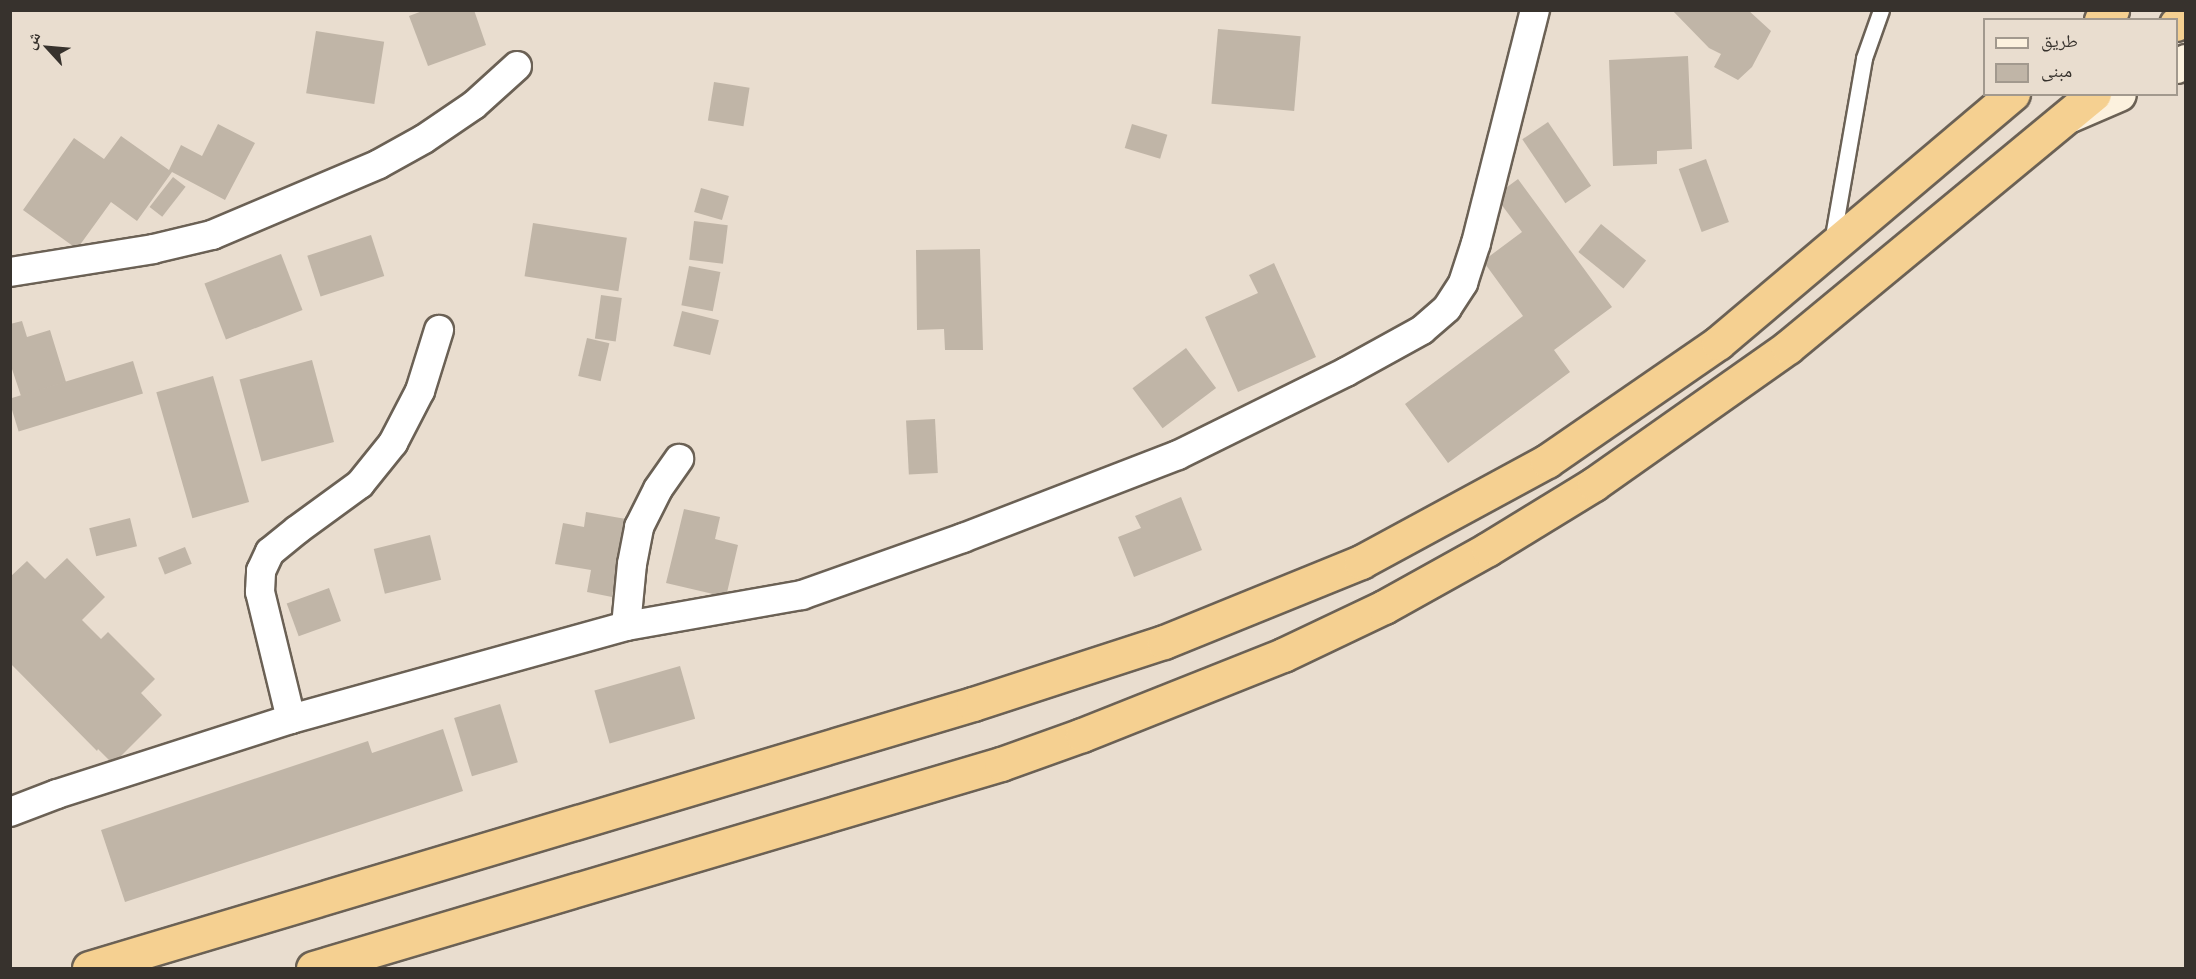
<!DOCTYPE html>
<html>
<head>
<meta charset="utf-8">
<style>
	body { margin:0 }
	#map { position:relative; width:2196px; height:979px; overflow:hidden; background:#e9ddcf; font-family:Manrope,"Noto Naskh Arabic",sans-serif }
	div>[style] { position:absolute }
	.building>* { inset:0; background:#c0b5a7; transform-origin:0 0 }
	.roads { filter:drop-shadow(2px 0 #6b6155) drop-shadow(-2px 0 #6b6155) drop-shadow(0 2px #6b6155) drop-shadow(0 -2px #6b6155) }
	.lane>* { height:15px; margin:-7.5px; padding:0 7.5px; transform-origin:7.5px; border-radius:7.5px; background:#fff }
	.street>* { height:28px; margin:-14px; padding:0 14px; transform-origin:14px; border-radius:14px; background:#fff }
	.secondary>* { height:33px; margin:-16.5px; padding:0 16.5px; transform-origin:16.5px; border-radius:16.5px; background:#fcf1de }
	.highway>* { height:33px; margin:-16.5px; padding:0 16.5px; transform-origin:16.5px; border-radius:16.5px; background:#f5d091 }
	span { translate:-50% -50%; white-space:nowrap; text-align:center; line-height:1.15; -webkit-text-stroke:5px #e9ddcf; paint-order:stroke }
	.frame { position:absolute; inset:0; border:12px solid #37322d; pointer-events:none }
	.legend { position:absolute; left:1983px; top:18px; width:195px; height:78px; box-sizing:border-box; background:#e9ddcf; border:2px solid #a2998e; margin:0; padding:8px 10px; list-style:none; font-size:18px; color:#37322d }
	.legend li { display:flex; align-items:center; gap:12px; height:30px }
	.legend b { width:30px; border:2px solid #a2998e }
	.north { position:absolute; left:18px; top:18px; width:60px; height:60px; -webkit-text-stroke:4px #e9ddcf; paint-order:stroke; rotate:296deg; font-size:16px; font-weight:700; line-height:24px; text-align:center; color:#37322d }
	.north::after { content:''; display:block; margin:auto; width:21px; height:27px; background:#37322d; clip-path:polygon(50% 0,100% 100%,50% 72%,0 100%) }
</style>
</head>
<body>
<div id="map">
	<div class="building">
		<div style="clip-path:polygon(425px 10px,474px 10px,486px 45px,428px 66px,409px 16px)"></div>
		<div style="clip-path:polygon(1672px 10px,1748px 10px,1771px 31px,1752px 67px,1738px 80px,1714px 67px,1721px 54px,1709px 48px)"></div>
		<div style="left:1218px;top:29px;width:83px;height:75px;rotate:5deg"></div>
		<div style="left:316px;top:31px;width:69px;height:63px;rotate:9deg"></div>
		<div style="clip-path:polygon(1688px 56px,1692px 149px,1657px 151px,1657px 164px,1613px 166px,1609px 60px)"></div>
		<div style="left:714px;top:82px;width:36px;height:39px;rotate:9deg"></div>
		<div style="left:1548px;top:122px;width:77px;height:31px;rotate:56deg"></div>
		<div style="clip-path:polygon(218px 124px,255px 143px,225px 200px,172px 172px,137px 221px,111px 202px,77px 249px,23px 210px,74px 138px,104px 159px,121px 136px,169px 170px,181px 145px,202px 156px)"></div>
		<div style="left:1132px;top:124px;width:37px;height:25px;rotate:17deg"></div>
		<div style="left:1706px;top:159px;width:67px;height:29px;rotate:70deg"></div>
		<div style="left:173px;top:177px;width:16px;height:38px;rotate:38deg"></div>
		<div style="clip-path:polygon(1518px 179px,1612px 307px,1554px 350px,1570px 372px,1448px 463px,1405px 404px,1523px 316px,1483px 261px,1522px 232px,1495px 196px)"></div>
		<div style="left:701px;top:188px;width:29px;height:25px;rotate:16deg"></div>
		<div style="left:694px;top:221px;width:34px;height:39px;rotate:7deg"></div>
		<div style="left:533px;top:223px;width:95px;height:54px;rotate:9deg"></div>
		<div style="left:1601px;top:224px;width:58px;height:36px;rotate:39deg"></div>
		<div style="left:371px;top:235px;width:43px;height:67px;rotate:72deg"></div>
		<div style="clip-path:polygon(980px 249px,983px 350px,945px 350px,944px 329px,917px 330px,916px 250px)"></div>
		<div style="left:281px;top:254px;width:60px;height:82px;rotate:69deg"></div>
		<div style="clip-path:polygon(1274px 263px,1316px 357px,1238px 392px,1205px 317px,1258px 293px,1249px 275px)"></div>
		<div style="left:689px;top:266px;width:32px;height:40px;rotate:11deg"></div>
		<div style="left:601px;top:295px;width:21px;height:44px;rotate:8deg"></div>
		<div style="left:682px;top:311px;width:38px;height:36px;rotate:14deg"></div>
		<div style="clip-path:polygon(22px 321px,27px 337px,50px 330px,66px 382px,21px 396px,10px 363px,10px 324px)"></div>
		<div style="left:587px;top:338px;width:23px;height:39px;rotate:13deg"></div>
		<div style="left:1186px;top:348px;width:50px;height:67px;rotate:53deg"></div>
		<div style="left:312px;top:360px;width:85px;height:75px;rotate:75deg"></div>
		<div style="left:133px;top:361px;width:34px;height:130px;rotate:73deg"></div>
		<div style="left:213px;top:376px;width:131px;height:59px;rotate:74deg"></div>
		<div style="left:935px;top:419px;width:54px;height:29px;rotate:87deg"></div>
		<div style="clip-path:polygon(1181px 497px,1202px 550px,1134px 577px,1118px 537px,1141px 528px,1135px 516px)"></div>
		<div style="clip-path:polygon(684px 509px,720px 517px,715px 539px,738px 545px,726px 597px,666px 583px)"></div>
		<div style="clip-path:polygon(586px 512px,626px 519px,612px 597px,587px 592px,591px 570px,555px 564px,563px 523px,584px 527px)"></div>
		<div style="left:130px;top:518px;width:29px;height:42px;rotate:76deg"></div>
		<div style="left:430px;top:535px;width:46px;height:58px;rotate:76deg"></div>
		<div style="left:185px;top:547px;width:18px;height:29px;rotate:68deg"></div>
		<div style="clip-path:polygon(67px 558px,105px 597px,82px 620px,101px 639px,108px 632px,155px 679px,141px 693px,162px 715px,113px 764px,98px 749px,97px 751px,10px 663px,10px 577px,27px 561px,45px 579px)"></div>
		<div style="left:329px;top:588px;width:35px;height:45px;rotate:70deg"></div>
		<div style="left:680px;top:666px;width:55px;height:89px;rotate:74deg"></div>
		<div style="left:500px;top:704px;width:61px;height:48px;rotate:73deg"></div>
		<div style="clip-path:polygon(443px 729px,463px 791px,125px 902px,101px 830px,368px 741px,372px 753px)"></div>
	</div>
	<div class="roads">
		<div class="lane">
			<div style="left:1832px;top:242px;width:187px;rotate:-80.1deg"></div>
			<div style="left:1864px;top:58px;width:51px;rotate:-70.5deg"></div>
		</div>
		<div class="street">
			<div style="left:10px;top:272px;width:145px;rotate:-9.1deg"></div>
			<div style="left:153px;top:249px;width:61px;rotate:-13.3deg"></div>
			<div style="left:212px;top:235px;width:181px;rotate:-23deg"></div>
			<div style="left:379px;top:164px;width:51px;rotate:-29.1deg"></div>
			<div style="left:424px;top:139px;width:60px;rotate:-34.2deg"></div>
			<div style="left:474px;top:105px;width:58px;rotate:-42.2deg"></div>
			<div style="left:626px;top:626px;width:62px;rotate:-84.5deg"></div>
			<div style="left:632px;top:564px;width:38px;rotate:-79deg"></div>
			<div style="left:639px;top:527px;width:42px;rotate:-63.4deg"></div>
			<div style="left:658px;top:489px;width:37px;rotate:-55deg"></div>
			<div style="left:291px;top:719px;width:131px;rotate:-103.7deg"></div>
			<div style="left:260px;top:592px;width:21px;rotate:-87deg"></div>
			<div style="left:261px;top:571px;width:21px;rotate:-65deg"></div>
			<div style="left:270px;top:552px;width:35px;rotate:-39deg"></div>
			<div style="left:297px;top:530px;width:78px;rotate:-36.1deg"></div>
			<div style="left:360px;top:484px;width:53px;rotate:-51.2deg"></div>
			<div style="left:393px;top:443px;width:59px;rotate:-62.6deg"></div>
			<div style="left:420px;top:391px;width:64px;rotate:-72.7deg"></div>
			<div style="left:10px;top:812px;width:50px;rotate:-21deg"></div>
			<div style="left:57px;top:794px;width:246px;rotate:-17.8deg"></div>
			<div style="left:291px;top:719px;width:348px;rotate:-15.5deg"></div>
			<div style="left:626px;top:626px;width:179px;rotate:-10deg"></div>
			<div style="left:802px;top:595px;width:171px;rotate:-19.5deg"></div>
			<div style="left:963px;top:538px;width:230px;rotate:-21.1deg"></div>
			<div style="left:1178px;top:455px;width:187px;rotate:-26.3deg"></div>
			<div style="left:1346px;top:372px;width:87px;rotate:-28.9deg"></div>
			<div style="left:1422px;top:330px;width:33px;rotate:-41deg"></div>
			<div style="left:1447px;top:308px;width:30px;rotate:-57deg"></div>
			<div style="left:1463px;top:283px;width:42px;rotate:-72deg"></div>
			<div style="left:1476px;top:243px;width:240px;rotate:-75.8deg"></div>
		</div>
		<div class="secondary">
			<div style="left:2176px;top:66px;width:11px;rotate:-27deg"></div>
			<div style="left:2070px;top:115px;width:53px;rotate:-23.2deg"></div>
		</div>
		<div class="highway">
			<div style="left:2101px;top:20px;width:15px;rotate:-42deg"></div>
			<div style="left:2176px;top:24px;width:13px;rotate:-39deg"></div>
			<div style="left:89px;top:968px;width:923px;rotate:-16.63deg"></div>
			<div style="left:973px;top:704px;width:201px;rotate:-18deg"></div>
			<div style="left:1164px;top:642px;width:213px;rotate:-22.1deg"></div>
			<div style="left:1361px;top:562px;width:212px;rotate:-28.5deg"></div>
			<div style="left:1547px;top:461px;width:208px;rotate:-34.6deg"></div>
			<div style="left:1718px;top:343px;width:386px;rotate:-40.2deg"></div>
			<div style="left:313px;top:968px;width:718px;rotate:-16.52deg"></div>
			<div style="left:1001px;top:764px;width:86px;rotate:-19.7deg"></div>
			<div style="left:1082px;top:735px;width:216px;rotate:-21.7deg"></div>
			<div style="left:1283px;top:655px;width:112px;rotate:-25.4deg"></div>
			<div style="left:1384px;top:607px;width:119px;rotate:-29.1deg"></div>
			<div style="left:1488px;top:549px;width:124px;rotate:-31.5deg"></div>
			<div style="left:1594px;top:484px;width:237px;rotate:-35.2deg"></div>
			<div style="left:1788px;top:347px;width:397px;rotate:-39.6deg"></div>
		</div>
	</div>
	<div class="frame"></div>
	<ul class="legend">
	<li><b style="height:8px;background:#fcf1de"></b>طريق</li>
	<li><b style="height:16px;background:#c0b5a7"></b>مبنى</li>
	</ul>
	<div class="north">ش</div>
</div>
</body>
</html>
